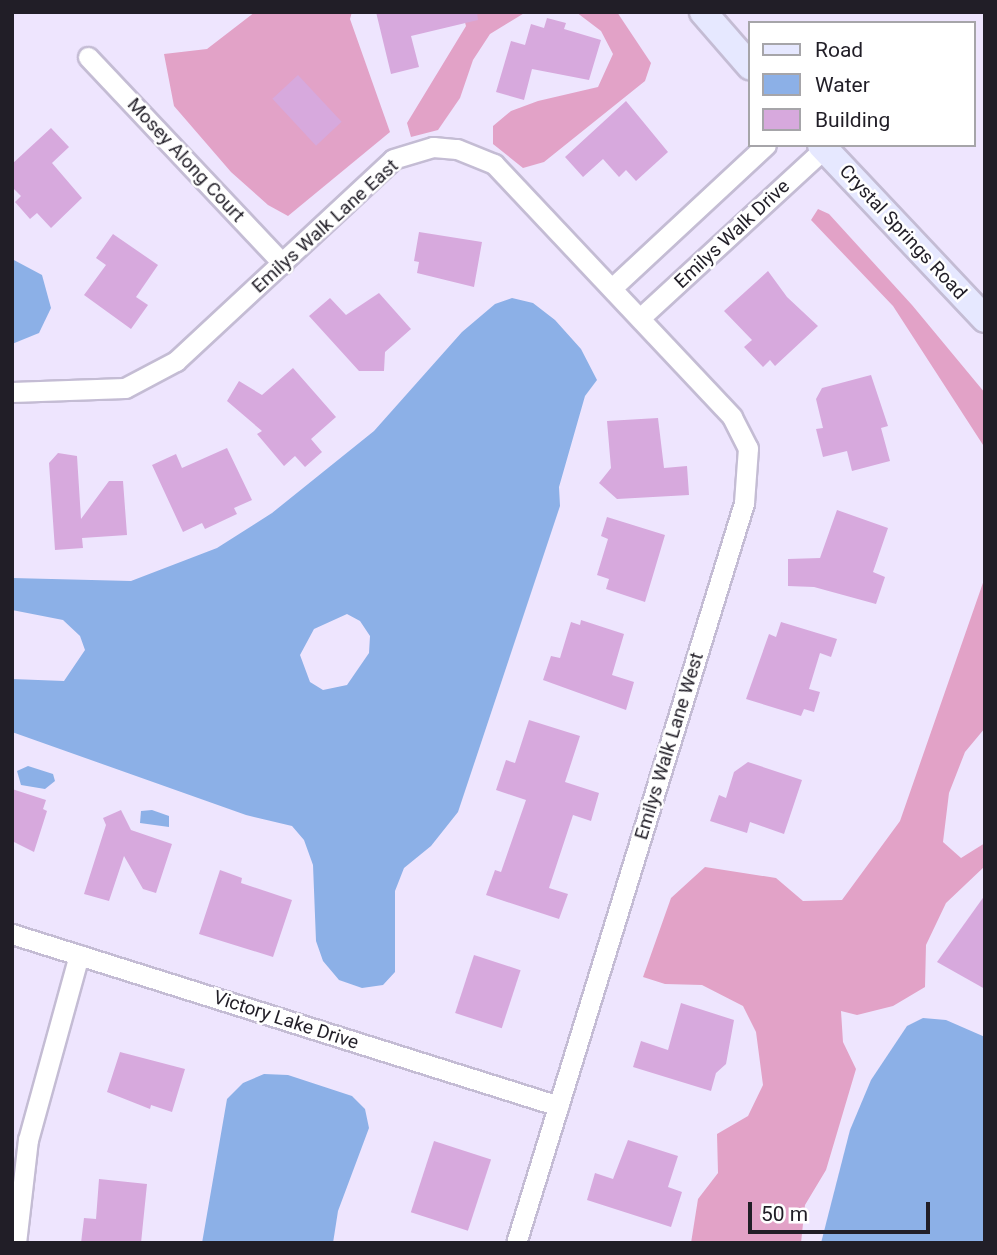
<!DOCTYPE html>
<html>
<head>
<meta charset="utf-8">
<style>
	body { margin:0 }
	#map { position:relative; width:997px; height:1255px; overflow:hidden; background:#eee5fe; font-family:Roboto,sans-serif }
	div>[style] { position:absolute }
	.forest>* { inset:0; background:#e2a2c7 }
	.water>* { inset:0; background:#8cb0e7 }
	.building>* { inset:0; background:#d7a9dd; transform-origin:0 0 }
	.roads { filter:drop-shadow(2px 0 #c4bcd4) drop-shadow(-2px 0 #c4bcd4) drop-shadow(0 2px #c4bcd4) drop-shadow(0 -2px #c4bcd4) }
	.street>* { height:19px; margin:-9.5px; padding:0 9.5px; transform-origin:9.5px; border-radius:9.5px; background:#fff }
	.secondary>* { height:26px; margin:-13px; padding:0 13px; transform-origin:13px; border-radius:13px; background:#e6e8ff }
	span { translate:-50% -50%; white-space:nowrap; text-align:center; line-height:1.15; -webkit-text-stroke:5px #fff; paint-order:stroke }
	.street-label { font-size:19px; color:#211e27 }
	.frame { position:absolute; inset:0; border:14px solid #211e27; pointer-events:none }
	.legend { position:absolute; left:748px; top:21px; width:228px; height:126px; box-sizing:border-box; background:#fff; border:2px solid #a6a5a9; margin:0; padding:9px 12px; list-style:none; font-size:21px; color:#211e27 }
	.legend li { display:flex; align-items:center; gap:14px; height:35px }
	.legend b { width:35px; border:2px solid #a6a5a9 }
	.scale { position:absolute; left:748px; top:1202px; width:182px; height:32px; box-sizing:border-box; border:4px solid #211e27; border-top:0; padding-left:9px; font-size:21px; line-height:24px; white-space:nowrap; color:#211e27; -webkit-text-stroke:5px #fff; paint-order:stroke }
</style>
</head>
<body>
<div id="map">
	<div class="forest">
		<div style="clip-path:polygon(255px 12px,352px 12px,350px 19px,390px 132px,288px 216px,268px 205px,231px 172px,174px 106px,164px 54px,207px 49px)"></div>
		<div style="clip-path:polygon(462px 12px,526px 12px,490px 34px,473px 60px,460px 98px,438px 130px,411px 137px,407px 123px,466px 26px)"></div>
		<div style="clip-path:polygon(576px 12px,617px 12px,651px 63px,645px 81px,544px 162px,523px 168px,493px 144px,493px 126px,511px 111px,538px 101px,598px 87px,613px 54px,601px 31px)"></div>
		<div style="clip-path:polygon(818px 209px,829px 214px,912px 305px,985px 393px,985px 448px,893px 306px,811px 220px)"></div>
		<div style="clip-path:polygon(985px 577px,985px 728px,965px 752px,949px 793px,943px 842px,961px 858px,985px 843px,985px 866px,946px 903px,926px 945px,925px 987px,893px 1006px,857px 1015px,841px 1011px,843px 1042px,856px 1069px,826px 1170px,805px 1205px,801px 1243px,691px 1243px,698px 1199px,718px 1173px,717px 1134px,748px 1116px,763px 1085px,756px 1032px,743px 1006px,702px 985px,665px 984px,643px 977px,671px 898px,705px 867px,776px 878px,803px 901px,842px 900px,900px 821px)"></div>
	</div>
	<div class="water">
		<div style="clip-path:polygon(12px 259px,42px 275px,51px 308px,39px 333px,12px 344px)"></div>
		<div style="clip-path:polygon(evenodd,512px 298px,533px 303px,555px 320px,581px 349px,597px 380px,585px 396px,559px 487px,560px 506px,458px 812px,431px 846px,404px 868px,395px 891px,395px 972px,383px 985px,362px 988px,339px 980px,323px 961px,316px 941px,313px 865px,304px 840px,292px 826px,246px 815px,12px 732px,12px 679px,64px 681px,85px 650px,80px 636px,63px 620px,12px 610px,12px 578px,131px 581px,217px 548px,272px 513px,374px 431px,462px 332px,495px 304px,512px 298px,347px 614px,360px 621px,370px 636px,369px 653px,347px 685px,323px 690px,310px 682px,300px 655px,314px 629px,347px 614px)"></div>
		<div style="clip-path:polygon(28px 766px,53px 774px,55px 781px,45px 789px,21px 785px,17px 771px)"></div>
		<div style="clip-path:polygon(152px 810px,169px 816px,169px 827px,140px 823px,141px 811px)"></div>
		<div style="clip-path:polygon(923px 1018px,946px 1020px,985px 1037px,985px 1243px,821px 1243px,850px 1130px,871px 1080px,907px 1026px)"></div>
		<div style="clip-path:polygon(264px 1074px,288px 1075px,352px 1096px,365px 1109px,369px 1128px,338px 1211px,333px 1243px,202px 1243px,227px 1099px,243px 1083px)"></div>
	</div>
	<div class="building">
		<div style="clip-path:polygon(376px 12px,477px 12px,478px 20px,411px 36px,419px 67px,391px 74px)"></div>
		<div style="clip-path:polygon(547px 18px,566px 23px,564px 29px,601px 40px,589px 80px,532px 69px,524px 100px,496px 92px,511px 41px,525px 45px,531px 24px,544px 28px)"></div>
		<div style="left:298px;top:75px;width:64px;height:35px;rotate:47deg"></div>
		<div style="clip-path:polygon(626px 101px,668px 152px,636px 181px,626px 170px,619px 177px,603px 159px,583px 177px,565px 157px)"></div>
		<div style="clip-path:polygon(51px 128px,69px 147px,52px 163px,82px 198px,51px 228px,37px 213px,30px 219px,15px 202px,21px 196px,12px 187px,12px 164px)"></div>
		<div style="clip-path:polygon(419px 232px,482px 242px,474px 287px,417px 273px,419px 262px,414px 261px)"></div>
		<div style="clip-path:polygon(113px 234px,158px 265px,136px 297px,148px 305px,131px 329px,84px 295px,106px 265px,96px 258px)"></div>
		<div style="clip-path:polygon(768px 271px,787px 297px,818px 326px,775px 366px,770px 360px,763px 367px,744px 347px,752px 340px,724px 311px)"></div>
		<div style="clip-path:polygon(379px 293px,411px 329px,385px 352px,384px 371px,359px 371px,309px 316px,330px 298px,346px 315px)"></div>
		<div style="clip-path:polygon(293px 368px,336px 417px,311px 439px,322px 452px,305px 467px,295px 456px,284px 466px,257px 434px,262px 431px,227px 401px,239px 381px,262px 395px)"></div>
		<div style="clip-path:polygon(871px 375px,888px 426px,881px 428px,890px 461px,852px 471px,847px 451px,823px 457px,816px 429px,823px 428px,816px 399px,822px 388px)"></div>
		<div style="clip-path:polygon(658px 418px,664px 468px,687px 466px,689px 495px,617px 499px,599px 483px,611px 468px,607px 421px)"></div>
		<div style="clip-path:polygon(227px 448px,252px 500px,234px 508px,237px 514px,205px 529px,202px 523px,183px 532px,152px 465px,176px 454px,182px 468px)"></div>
		<div style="clip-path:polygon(58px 453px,77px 456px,81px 519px,109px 481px,123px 481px,127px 535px,82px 538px,83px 548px,55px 550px,49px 463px)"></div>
		<div style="clip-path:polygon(837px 510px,888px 528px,873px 572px,885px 577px,876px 604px,814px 587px,788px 586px,788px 559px,820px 558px)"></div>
		<div style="clip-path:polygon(607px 517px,665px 535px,645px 602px,606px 589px,609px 579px,597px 575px,608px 539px,601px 536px)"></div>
		<div style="clip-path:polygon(581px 620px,624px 634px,612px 675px,634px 682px,626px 710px,543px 680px,551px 656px,560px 658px,571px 622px,580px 625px)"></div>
		<div style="clip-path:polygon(781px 622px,837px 639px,831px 657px,820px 653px,809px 689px,820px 692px,814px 712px,804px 709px,801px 716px,746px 699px,769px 634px,776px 637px)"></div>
		<div style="clip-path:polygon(529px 720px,580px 736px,565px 782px,599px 793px,591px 821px,573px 815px,549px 888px,568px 894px,559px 919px,486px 895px,495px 870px,501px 872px,526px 800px,496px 790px,506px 760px,515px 763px)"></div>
		<div style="clip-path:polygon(748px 762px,802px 780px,784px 834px,750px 822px,747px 833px,710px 821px,719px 795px,726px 798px,734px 772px)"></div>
		<div style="clip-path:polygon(12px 789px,46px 800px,43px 809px,47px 811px,34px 852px,12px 841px)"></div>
		<div style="clip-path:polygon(121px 810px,131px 830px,172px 844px,156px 893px,143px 889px,124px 856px,109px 901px,84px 894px,106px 825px,103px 818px)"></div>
		<div style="clip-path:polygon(220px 870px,242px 878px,241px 883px,292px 900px,273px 957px,199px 934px)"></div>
		<div style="clip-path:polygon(985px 895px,985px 989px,937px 962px)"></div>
		<div style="left:474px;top:955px;width:49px;height:61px;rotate:18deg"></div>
		<div style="clip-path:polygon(681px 1003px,734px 1020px,726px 1064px,716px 1073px,711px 1091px,633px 1067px,641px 1041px,668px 1050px)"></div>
		<div style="clip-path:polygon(120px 1052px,185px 1069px,172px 1112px,151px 1105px,150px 1109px,107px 1092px)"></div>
		<div style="clip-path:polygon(628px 1140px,678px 1156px,668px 1187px,682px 1192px,671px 1227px,587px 1200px,595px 1173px,613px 1179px)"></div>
		<div style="left:434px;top:1141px;width:60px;height:75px;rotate:18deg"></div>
		<div style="clip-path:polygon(99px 1179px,147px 1184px,141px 1243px,81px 1243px,84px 1218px,96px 1219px)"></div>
	</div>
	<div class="roads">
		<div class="street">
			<div style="left:88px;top:57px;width:284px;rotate:46.7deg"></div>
			<div style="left:612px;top:288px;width:210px;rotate:-42.9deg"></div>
			<div style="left:640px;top:318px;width:250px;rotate:-42.6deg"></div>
			<div style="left:12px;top:392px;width:113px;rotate:-2deg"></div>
			<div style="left:125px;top:388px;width:58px;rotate:-27.9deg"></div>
			<div style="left:176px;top:361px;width:296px;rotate:-42.9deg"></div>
			<div style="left:393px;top:159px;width:42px;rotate:-16.7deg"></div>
			<div style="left:433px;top:147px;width:24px;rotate:5deg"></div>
			<div style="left:457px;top:149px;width:40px;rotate:22deg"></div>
			<div style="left:494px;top:164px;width:347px;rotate:46.7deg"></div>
			<div style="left:732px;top:417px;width:35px;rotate:63deg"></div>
			<div style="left:748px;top:448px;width:55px;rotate:94.2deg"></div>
			<div style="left:744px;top:503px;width:774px;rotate:107.12deg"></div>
			<div style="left:12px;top:934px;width:573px;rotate:17.46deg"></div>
			<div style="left:16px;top:1243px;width:104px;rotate:-83.4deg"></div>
			<div style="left:28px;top:1140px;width:192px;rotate:-74.6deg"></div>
		</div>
		<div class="secondary">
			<div style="left:703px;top:12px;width:72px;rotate:49deg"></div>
			<div style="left:821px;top:145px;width:239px;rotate:46.7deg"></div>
		</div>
	</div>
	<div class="street-label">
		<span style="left:186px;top:160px;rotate:47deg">Mosey Along Court</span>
		<span style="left:325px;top:226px;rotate:-42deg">Emilys Walk Lane East</span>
		<span style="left:903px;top:232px;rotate:47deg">Crystal Springs Road</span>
		<span style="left:732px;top:234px;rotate:-43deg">Emilys Walk Drive</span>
		<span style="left:669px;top:746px;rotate:-73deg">Emilys Walk Lane West</span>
		<span style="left:286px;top:1020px;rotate:18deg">Victory Lake Drive</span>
	</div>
	<div class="frame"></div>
	<ul class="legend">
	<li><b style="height:9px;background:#e6e8ff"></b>Road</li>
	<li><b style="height:19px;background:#8cb0e7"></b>Water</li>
	<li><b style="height:19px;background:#d7a9dd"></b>Building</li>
	</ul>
	<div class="scale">50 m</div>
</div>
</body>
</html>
